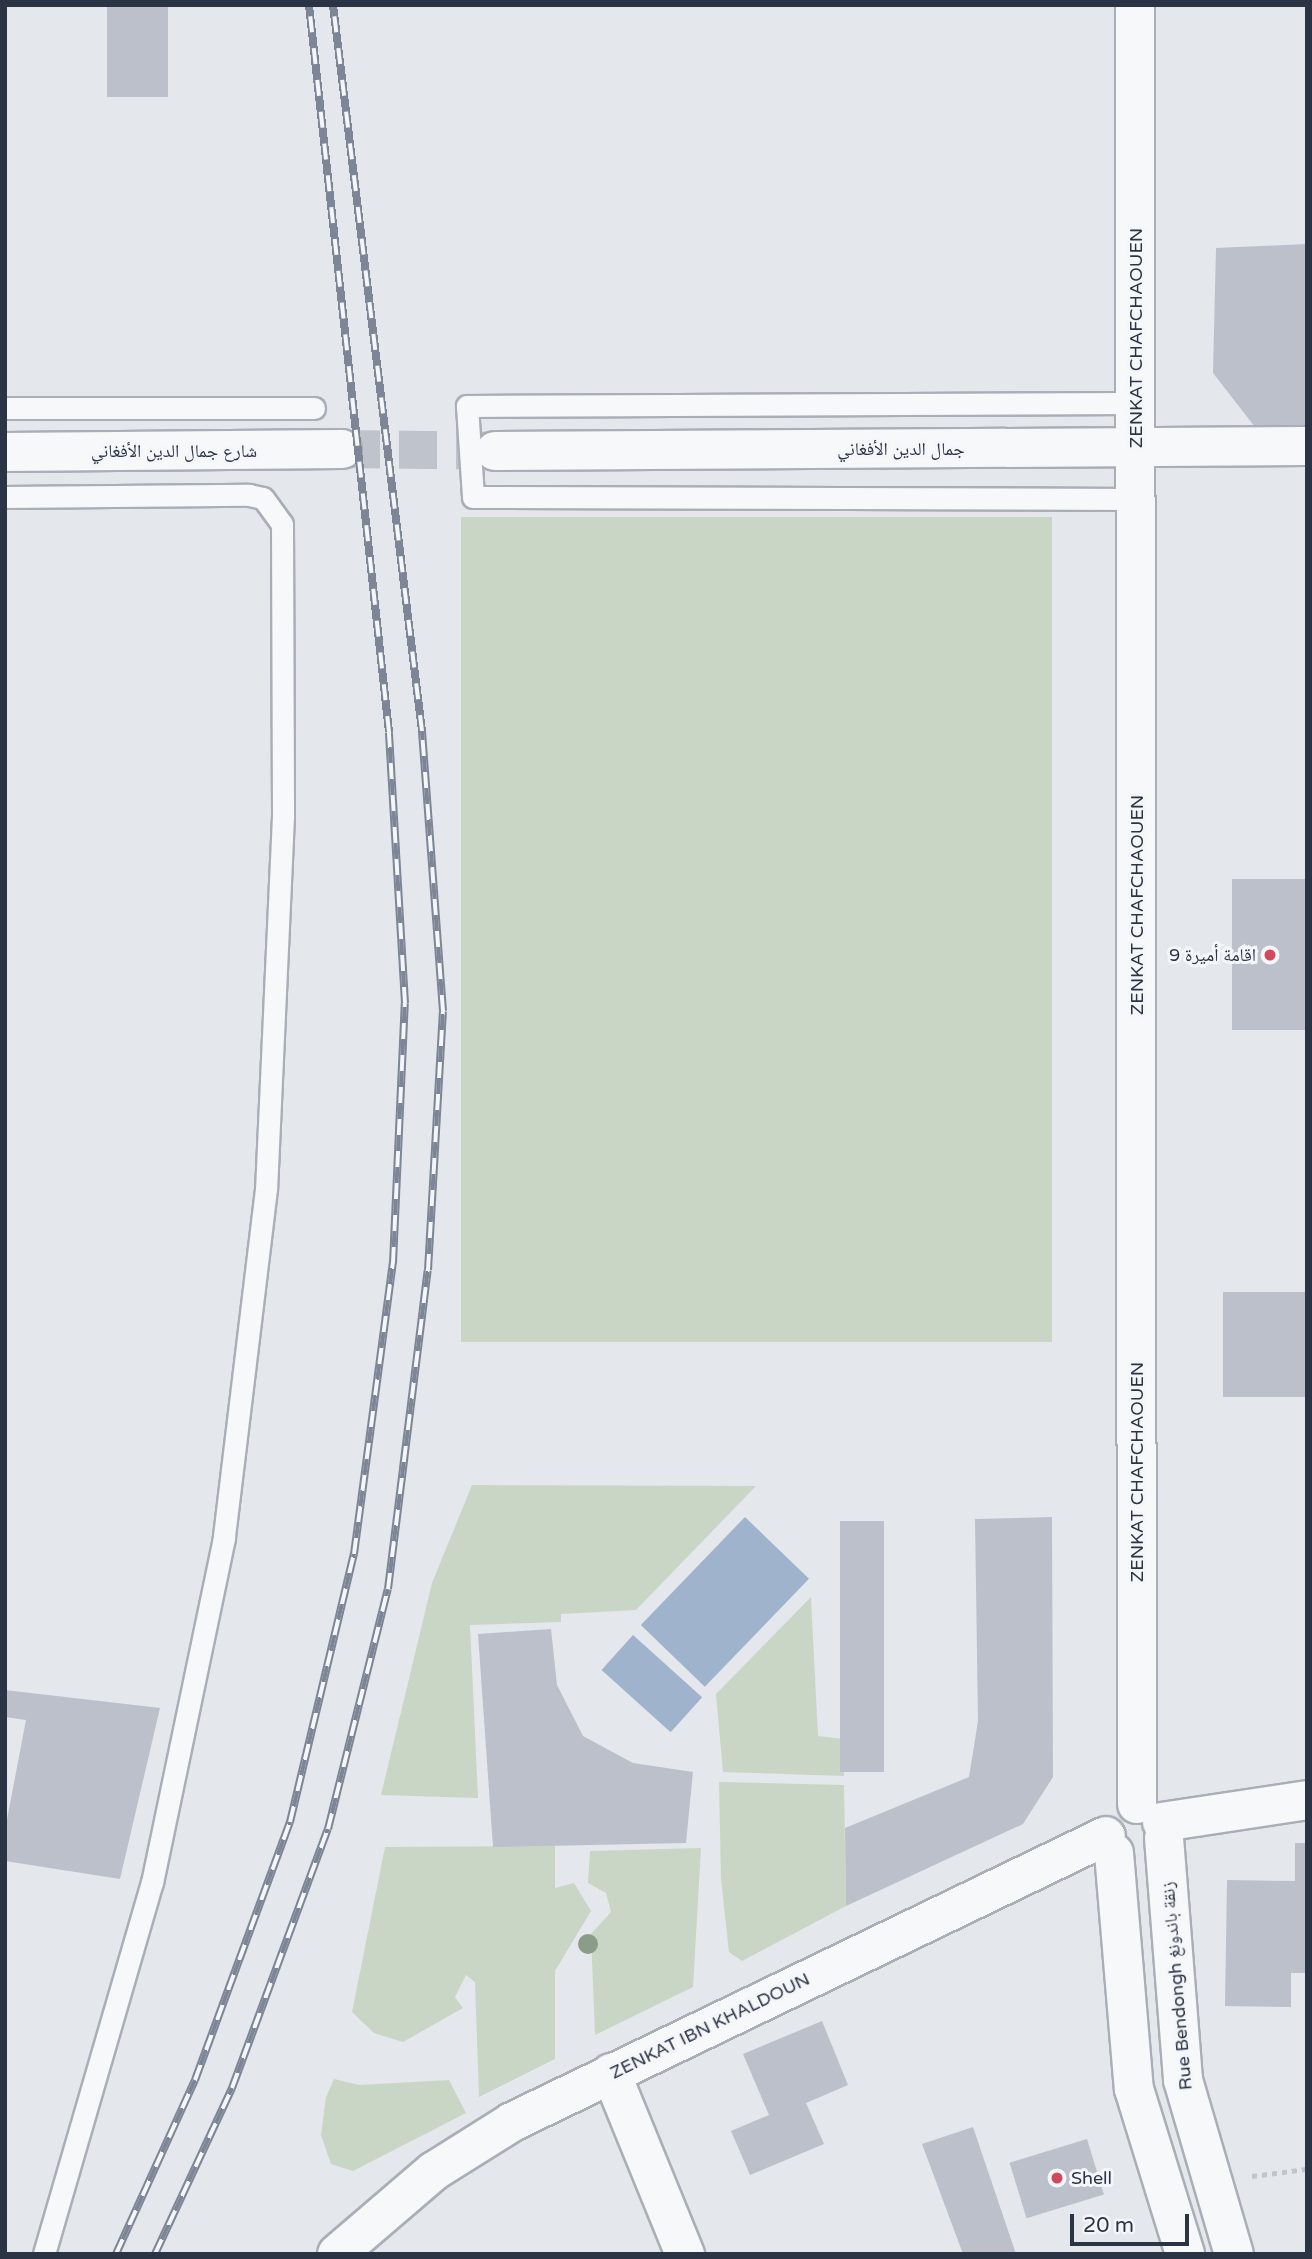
<!DOCTYPE html>
<html>
<head>
<meta charset="utf-8">
<style>
	body { margin:0 }
	#map { position:relative; width:1312px; height:2259px; overflow:hidden; background:#e4e7ec; font-family:"Varela Round","Noto Naskh Arabic",sans-serif }
	div>[style] { position:absolute }
	.green>* { inset:0; background:#c9d6c5; transform-origin:0 0 }
	.water>* { inset:0; background:#9fb4cc; transform-origin:0 0 }
	.building>* { inset:0; background:#bbc0ca; transform-origin:0 0 }
	.minor-tunnel>* { height:38px; margin-top:-19px; transform-origin:0; background:repeating-linear-gradient(90deg,#bfc3cb 0 38px,transparent 0 57px) }
	.path>* { height:4.5px; margin-top:-2.25px; transform-origin:0; background:repeating-linear-gradient(90deg,#c2c5cb 0 5px,transparent 0 10px) }
	.roads { filter:drop-shadow(2px 0 #a9aeb7) drop-shadow(-2px 0 #a9aeb7) drop-shadow(0 2px #a9aeb7) drop-shadow(0 -2px #a9aeb7) }
	.service>* { height:21px; margin:-10.5px; padding:0 10.5px; transform-origin:10.5px; border-radius:10.5px; background:#f7f8fa }
	.minor>* { height:38px; margin:-19px; padding:0 19px; transform-origin:19px; border-radius:19px; background:#f7f8fa }
	.rail>* { height:8px; margin-top:-4px; transform-origin:0; background:repeating-linear-gradient(90deg,#f4f6f9 0 16px,#7d8696 0 32px); box-sizing:border-box; border-block:2px solid #7d8696 }
	.trees>* { width:20px; height:20px; margin:-10px; border-radius:50%; background:#899d89 }
	.dots>* { width:19px; height:19px; translate:-50% -50%; box-sizing:border-box; border:4px solid #f4f6f9; border-radius:50% }
	span { translate:-50% -50%; white-space:nowrap; text-align:center; line-height:1.15; -webkit-text-stroke:6px #f4f6f9; paint-order:stroke }
	.street-label { font-size:18px; color:#2b3445 }
	.poi-label { font-size:18px; color:#2b3445 }
	.right { translate:-100% -50%; text-align:right }
	.left { translate:0 -50%; text-align:left }
	.frame { position:absolute; inset:0; border:7px solid #2b3445; pointer-events:none }
	.scale { position:absolute; left:1070px; top:2214px; width:119px; height:32px; box-sizing:border-box; border:4px solid #2b3445; border-top:0; padding-left:9px; font-size:21px; line-height:24px; white-space:nowrap; color:#2b3445; -webkit-text-stroke:5px #f4f6f9; paint-order:stroke }
</style>
</head>
<body>
<div id="map">
	<div class="green">
		<div style="left:461px;top:517px;width:591px;height:825px"></div>
		<div style="clip-path:polygon(472px 1485px,756px 1486px,636px 1610px,561px 1614px,561px 1622px,470px 1625px,478px 1798px,381px 1795px,432px 1583px)"></div>
		<div style="clip-path:polygon(811px 1597px,818px 1736px,844px 1739px,844px 1776px,723px 1772px,716px 1694px)"></div>
		<div style="clip-path:polygon(719px 1782px,844px 1785px,846px 1906px,742px 1961px,729px 1952px,721px 1879px)"></div>
		<div style="clip-path:polygon(555px 1846px,555px 1888px,574px 1883px,591px 1911px,555px 1971px,555px 2059px,479px 2097px,475px 1982px,466px 1975px,455px 1997px,463px 2008px,403px 2042px,374px 2033px,352px 2012px,385px 1847px)"></div>
		<div style="clip-path:polygon(701px 1848px,693px 1987px,595px 2035px,591px 1934px,611px 1912px,606px 1893px,588px 1883px,590px 1851px)"></div>
		<div style="clip-path:polygon(334px 2079px,359px 2085px,449px 2080px,466px 2113px,353px 2171px,331px 2164px,321px 2135px,326px 2097px)"></div>
	</div>
	<div class="water">
		<div style="left:745px;top:1517px;width:89px;height:150px;rotate:44deg"></div>
		<div style="left:633px;top:1635px;width:93px;height:47px;rotate:42deg"></div>
	</div>
	<div class="building">
		<div style="left:107px;top:5px;width:61px;height:92px"></div>
		<div style="clip-path:polygon(1307px 244px,1307px 433px,1262px 436px,1213px 373px,1216px 248px)"></div>
		<div style="left:1307px;top:879px;width:151px;height:75px;rotate:90deg"></div>
		<div style="left:1307px;top:1292px;width:105px;height:84px;rotate:90deg"></div>
		<div style="clip-path:polygon(1052px 1517px,1053px 1777px,1023px 1824px,846px 1906px,845px 1828px,969px 1777px,978px 1721px,975px 1519px)"></div>
		<div style="left:884px;top:1521px;width:251px;height:44px;rotate:90deg"></div>
		<div style="clip-path:polygon(551px 1629px,557px 1685px,583px 1736px,633px 1763px,693px 1772px,686px 1843px,493px 1847px,478px 1634px)"></div>
		<div style="clip-path:polygon(5px 1690px,160px 1708px,120px 1879px,5px 1861px,5px 1830px,26px 1720px,5px 1717px)"></div>
		<div style="clip-path:polygon(1295px 1843px,1307px 1843px,1307px 1973px,1291px 1973px,1291px 2007px,1225px 2006px,1227px 1880px,1295px 1881px)"></div>
		<div style="clip-path:polygon(822px 2021px,848px 2085px,806px 2103px,824px 2144px,750px 2175px,731px 2131px,769px 2115px,743px 2054px)"></div>
		<div style="clip-path:polygon(973px 2127px,1016px 2254px,963px 2254px,922px 2144px)"></div>
		<div style="left:1087px;top:2139px;width:58px;height:81px;rotate:73deg"></div>
	</div>
	<div class="minor-tunnel">
		<div style="left:342px;top:449px;width:153px;rotate:0.7deg"></div>
	</div>
	<div class="path">
		<div style="left:1252px;top:2176px;width:55px;rotate:-7.3deg"></div>
	</div>
	<div class="roads">
		<div class="service">
			<div style="left:1136px;top:403px;width:669px;rotate:179.74deg"></div>
			<div style="left:467px;top:406px;width:91px;rotate:86.2deg"></div>
			<div style="left:473px;top:497px;width:664px;rotate:0.17deg"></div>
			<div style="left:5px;top:408px;width:309px"></div>
			<div style="left:5px;top:497px;width:244px;rotate:-0.5deg"></div>
			<div style="left:249px;top:495px;width:14px;rotate:12deg"></div>
			<div style="left:263px;top:498px;width:32px;rotate:54deg"></div>
			<div style="left:282px;top:524px;width:292px;rotate:89.8deg"></div>
			<div style="left:283px;top:816px;width:373px;rotate:92.6deg"></div>
			<div style="left:266px;top:1189px;width:352px;rotate:96.9deg"></div>
			<div style="left:224px;top:1538px;width:351px;rotate:101.8deg"></div>
			<div style="left:152px;top:1882px;width:387px;rotate:106.2deg"></div>
		</div>
		<div class="minor">
			<div style="left:1135px;top:5px;width:1799px;rotate:89.94deg"></div>
			<div style="left:495px;top:451px;width:812px;rotate:-0.35deg"></div>
			<div style="left:5px;top:452px;width:337px;rotate:-0.5deg"></div>
			<div style="left:1162px;top:1822px;width:147px;rotate:-8.6deg"></div>
			<div style="left:1164px;top:1838px;width:243px;rotate:85.5deg"></div>
			<div style="left:1183px;top:2080px;width:181px;rotate:73.7deg"></div>
			<div style="left:1114px;top:1853px;width:237px;rotate:85.2deg"></div>
			<div style="left:1134px;top:2089px;width:173px;rotate:72.8deg"></div>
			<div style="left:611px;top:2073px;width:196px;rotate:67.8deg"></div>
			<div style="left:337px;top:2254px;width:128px;rotate:-40.6deg"></div>
			<div style="left:434px;top:2171px;width:92px;rotate:-32.1deg"></div>
			<div style="left:512px;top:2122px;width:659px;rotate:-25.71deg"></div>
		</div>
	</div>
	<div class="rail">
		<div style="left:116px;top:2254px;width:191px;rotate:-65.6deg"></div>
		<div style="left:195px;top:2080px;width:275px;rotate:-69.8deg"></div>
		<div style="left:290px;top:1822px;width:276px;rotate:-76.6deg"></div>
		<div style="left:354px;top:1554px;width:294px;rotate:-82.4deg"></div>
		<div style="left:393px;top:1263px;width:260px;rotate:-87.4deg"></div>
		<div style="left:405px;top:1003px;width:271px;rotate:-93.4deg"></div>
		<div style="left:389px;top:732px;width:731px;rotate:-96.28deg"></div>
		<div style="left:155px;top:2254px;width:183px;rotate:-65.1deg"></div>
		<div style="left:232px;top:2088px;width:276px;rotate:-69.7deg"></div>
		<div style="left:328px;top:1829px;width:247px;rotate:-76deg"></div>
		<div style="left:388px;top:1589px;width:321px;rotate:-82.9deg"></div>
		<div style="left:428px;top:1270px;width:259px;rotate:-86.7deg"></div>
		<div style="left:443px;top:1011px;width:281px;rotate:-94.3deg"></div>
		<div style="left:422px;top:731px;width:731px;rotate:-96.99deg"></div>
	</div>
	<div class="trees">
		<div style="left:588px;top:1944px"></div>
	</div>
	<div class="dots">
		<div style="left:1270px;top:955px;background:#d1495b"></div>
		<div style="left:1057px;top:2178px;background:#d1495b"></div>
	</div>
	<div class="street-label">
		<span style="left:1136px;top:338px;rotate:-90deg">ZENKAT CHAFCHAOUEN</span>
		<span style="left:901px;top:449px">جمال الدين الأفغاني</span>
		<span style="left:174px;top:451px">شارع جمال الدين الأفغاني</span>
		<span style="left:1137px;top:905px;rotate:-90deg">ZENKAT CHAFCHAOUEN</span>
		<span style="left:1137px;top:1472px;rotate:-90deg">ZENKAT CHAFCHAOUEN</span>
		<span style="left:1177px;top:1986px;rotate:-95deg">Rue Bendongh زنقة باندونغ</span>
		<span style="left:710px;top:2026px;rotate:-26deg">ZENKAT IBN KHALDOUN</span>
	</div>
	<div class="poi-label">
		<span class="right" style="left:1256px;top:955px">اقامة أميرة 9</span>
		<span class="left" style="left:1071px;top:2178px">Shell</span>
	</div>
	<div class="frame"></div>
	<div class="scale">20 m</div>
</div>
</body>
</html>
